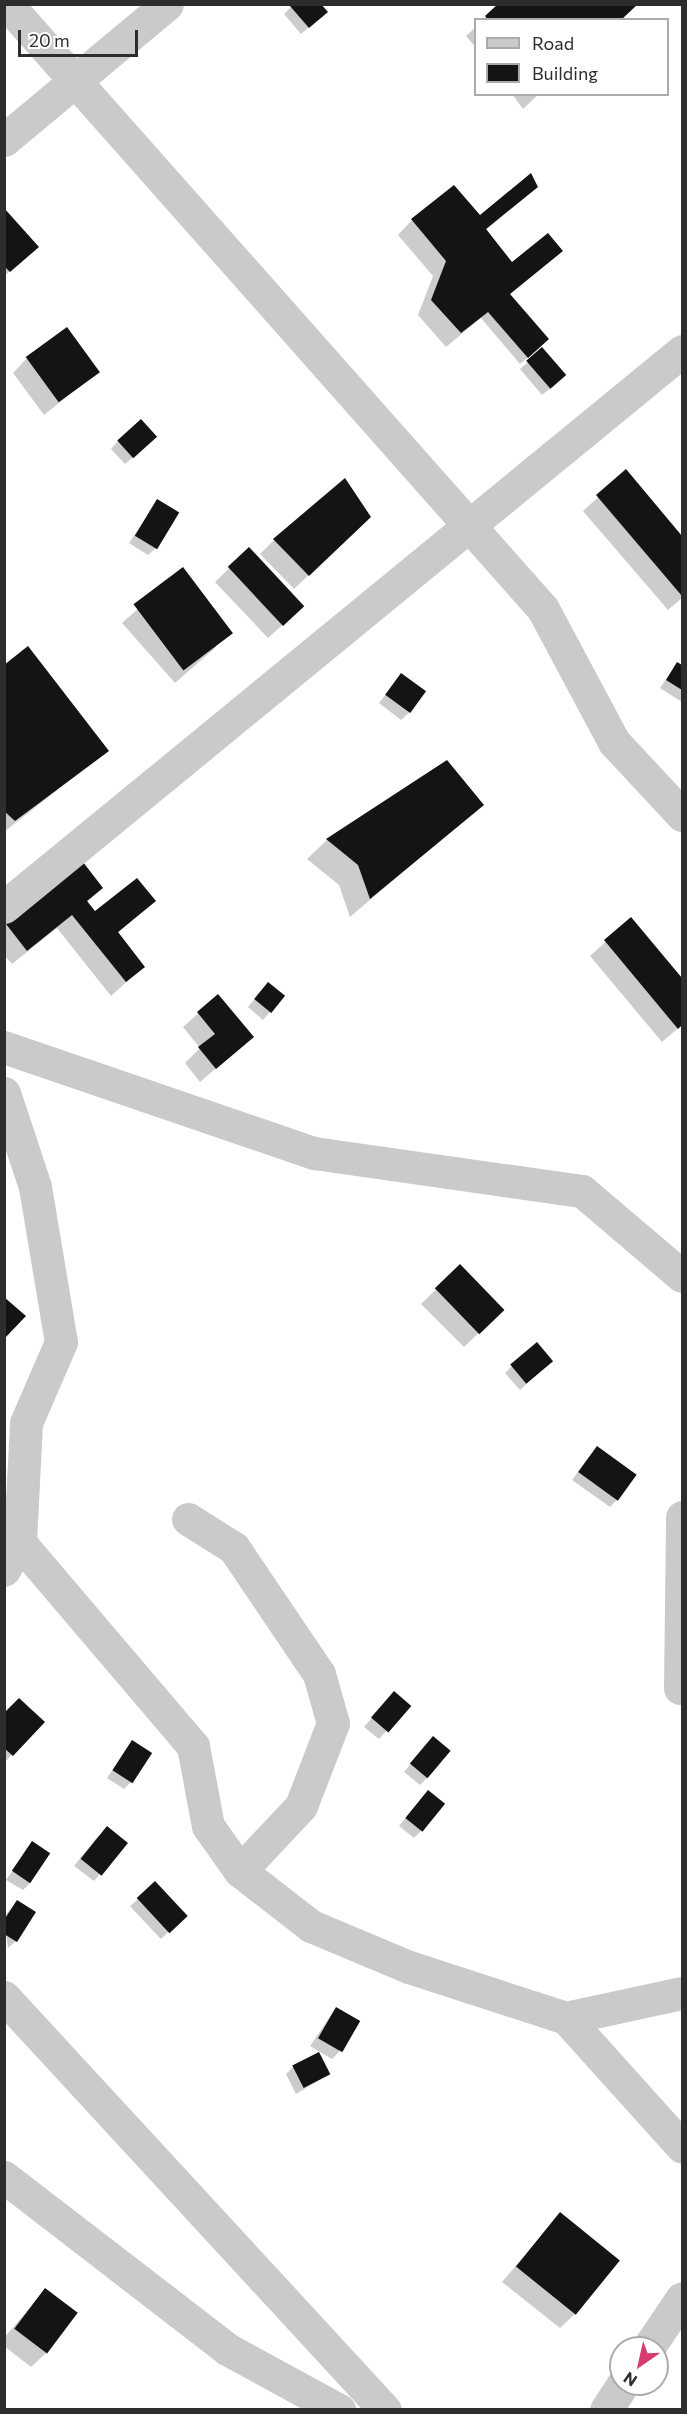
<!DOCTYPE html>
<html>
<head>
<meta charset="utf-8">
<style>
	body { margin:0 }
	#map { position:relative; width:687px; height:2414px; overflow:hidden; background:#fff; font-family:Commissioner,sans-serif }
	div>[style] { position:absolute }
	.shadow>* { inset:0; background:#0003; transform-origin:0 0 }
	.building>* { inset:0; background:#141414; transform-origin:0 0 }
	.minor>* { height:33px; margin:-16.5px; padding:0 16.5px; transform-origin:16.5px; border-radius:16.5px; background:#cacaca }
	span { translate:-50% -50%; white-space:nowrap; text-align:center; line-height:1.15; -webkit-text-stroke:6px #fff; paint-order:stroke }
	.frame { position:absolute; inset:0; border:6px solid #2d2d2d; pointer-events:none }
	.legend { position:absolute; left:474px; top:18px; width:195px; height:78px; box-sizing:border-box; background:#fff; border:2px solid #ababab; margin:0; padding:8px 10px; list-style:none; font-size:18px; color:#2d2d2d }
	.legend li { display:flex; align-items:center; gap:12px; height:30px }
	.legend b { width:30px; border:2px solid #ababab }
	.north { position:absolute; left:609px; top:2336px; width:60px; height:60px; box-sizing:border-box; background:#fff; border:2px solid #ababab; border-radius:50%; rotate:214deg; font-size:16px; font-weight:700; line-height:24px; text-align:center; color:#2d2d2d }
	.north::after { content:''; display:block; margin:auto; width:21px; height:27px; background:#d73c70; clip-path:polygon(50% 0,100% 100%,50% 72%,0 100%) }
	.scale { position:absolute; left:18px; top:30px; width:120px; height:27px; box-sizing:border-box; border:3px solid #2d2d2d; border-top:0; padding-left:8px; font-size:18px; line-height:21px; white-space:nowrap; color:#2d2d2d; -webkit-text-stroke:4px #fff; paint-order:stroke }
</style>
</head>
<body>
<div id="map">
	<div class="shadow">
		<div style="clip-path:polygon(294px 4px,319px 4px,318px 19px,301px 34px,284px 14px)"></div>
		<div style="clip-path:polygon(476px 27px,476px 48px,466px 36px)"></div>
		<div style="clip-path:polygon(512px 94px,539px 94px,523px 109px)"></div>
		<div style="clip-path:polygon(536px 187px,485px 231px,512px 264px,561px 251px,509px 295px,540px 347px,520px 364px,481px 318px,446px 347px,418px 315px,433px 276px,398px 235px,412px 220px,479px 218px)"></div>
		<div style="clip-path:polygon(4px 210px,23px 261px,4px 276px)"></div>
		<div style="clip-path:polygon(542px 350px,557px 383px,542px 395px,520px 369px)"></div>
		<div style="clip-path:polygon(27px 358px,98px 372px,44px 415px,13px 373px)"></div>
		<div style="clip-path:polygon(118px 441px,148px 444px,125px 464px,111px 449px)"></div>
		<div style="clip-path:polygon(626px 472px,682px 538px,682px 598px,668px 610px,583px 511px)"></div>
		<div style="clip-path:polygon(157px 501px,156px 548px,148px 555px,129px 543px)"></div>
		<div style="clip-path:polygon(354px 532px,294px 589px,260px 554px,274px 540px)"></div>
		<div style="clip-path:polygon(249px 549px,288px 620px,268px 638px,215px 582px)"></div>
		<div style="clip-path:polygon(183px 569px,216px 647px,175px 683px,122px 623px)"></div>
		<div style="clip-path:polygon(677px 663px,682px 667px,682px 702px,660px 688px)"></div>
		<div style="clip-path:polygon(4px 667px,107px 751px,4px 832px)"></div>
		<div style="clip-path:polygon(401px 675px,409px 713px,401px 720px,379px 703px)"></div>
		<div style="clip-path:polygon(447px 762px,482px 805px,350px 917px,339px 885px,307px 859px,327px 840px)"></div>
		<div style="clip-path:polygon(83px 865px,101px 888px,86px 903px,95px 913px,154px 901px,117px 934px,143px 967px,111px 996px,57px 928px,12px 964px,4px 955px,4px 927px)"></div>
		<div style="clip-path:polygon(631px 919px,682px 980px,682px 1025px,662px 1042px,590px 956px)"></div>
		<div style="clip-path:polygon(261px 991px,283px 997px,263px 1020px,248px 1007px)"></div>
		<div style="clip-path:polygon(218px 996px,252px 1037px,200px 1082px,185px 1063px,200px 1048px,183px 1027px)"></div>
		<div style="clip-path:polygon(460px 1266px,488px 1324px,464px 1347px,421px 1304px)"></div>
		<div style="clip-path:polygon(551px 1360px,520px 1390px,505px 1373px,512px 1366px)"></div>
		<div style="clip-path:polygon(590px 1455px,617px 1500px,610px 1507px,572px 1480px)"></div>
		<div style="clip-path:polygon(387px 1700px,409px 1706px,379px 1739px,364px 1727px)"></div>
		<div style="clip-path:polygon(4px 1715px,43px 1722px,5px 1762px)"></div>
		<div style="clip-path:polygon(132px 1742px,131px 1782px,124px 1789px,107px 1778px)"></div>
		<div style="clip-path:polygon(426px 1745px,427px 1778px,420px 1785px,404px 1772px)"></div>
		<div style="clip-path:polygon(421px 1799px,421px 1831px,414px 1838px,399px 1826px)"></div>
		<div style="clip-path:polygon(99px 1835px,126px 1843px,94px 1881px,74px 1866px)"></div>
		<div style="clip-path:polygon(32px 1843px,30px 1883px,23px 1890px,6px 1880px)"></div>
		<div style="left:155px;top:1883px;width:45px;height:34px;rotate:47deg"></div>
		<div style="clip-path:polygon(17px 1901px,16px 1941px,8px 1948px,4px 1917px)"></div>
		<div style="clip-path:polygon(336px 2008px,339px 2052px,332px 2059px,310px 2046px)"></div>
		<div style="clip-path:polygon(293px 2067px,329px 2074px,296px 2094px,286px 2074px)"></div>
		<div style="clip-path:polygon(560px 2214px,575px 2314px,560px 2328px,502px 2282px)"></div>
		<div style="clip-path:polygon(45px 2290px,46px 2353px,31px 2367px,4px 2346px,4px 2338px)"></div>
	</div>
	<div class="building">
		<div style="clip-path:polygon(321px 4px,328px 12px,309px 28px,290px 6px)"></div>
		<div style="clip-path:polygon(498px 4px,638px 4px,621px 20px,488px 20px,485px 16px)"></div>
		<div style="clip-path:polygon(531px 173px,538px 187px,486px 229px,512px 262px,548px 233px,563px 251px,510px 294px,549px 339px,528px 358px,488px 312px,461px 333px,431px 300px,446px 261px,411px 219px,454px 185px,480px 215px)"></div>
		<div style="clip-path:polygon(4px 208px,39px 247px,10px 272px,4px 266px)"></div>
		<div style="left:67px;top:327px;width:56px;height:51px;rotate:54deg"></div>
		<div style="left:542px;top:347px;width:37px;height:21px;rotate:49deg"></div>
		<div style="left:141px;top:419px;width:24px;height:32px;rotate:48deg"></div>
		<div style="clip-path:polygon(626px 469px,682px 536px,682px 596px,596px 495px)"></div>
		<div style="clip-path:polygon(345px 478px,371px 517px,309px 576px,273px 539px)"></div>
		<div style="left:157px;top:499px;width:26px;height:43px;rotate:31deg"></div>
		<div style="left:249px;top:547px;width:81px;height:29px;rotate:47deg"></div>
		<div style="left:183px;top:567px;width:83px;height:62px;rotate:53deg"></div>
		<div style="clip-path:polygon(28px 646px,109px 751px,15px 821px,4px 811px,4px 665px)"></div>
		<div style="clip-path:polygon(677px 662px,682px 665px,682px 690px,666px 680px)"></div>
		<div style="left:401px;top:673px;width:31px;height:27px;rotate:36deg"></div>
		<div style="clip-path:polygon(447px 760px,484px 805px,370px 899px,358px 865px,326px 839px)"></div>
		<div style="clip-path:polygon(83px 862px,103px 888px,87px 901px,95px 911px,137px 878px,156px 901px,118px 932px,145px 967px,126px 982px,72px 915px,27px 951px,6px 924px)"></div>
		<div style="clip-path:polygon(631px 917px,682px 978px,682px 1025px,678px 1029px,604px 940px)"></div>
		<div style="left:268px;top:982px;width:22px;height:22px;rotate:39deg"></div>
		<div style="clip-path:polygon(218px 994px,254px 1037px,216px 1069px,198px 1047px,215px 1034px,197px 1012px)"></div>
		<div style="left:460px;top:1264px;width:64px;height:35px;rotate:46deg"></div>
		<div style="clip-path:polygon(4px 1297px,26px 1316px,4px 1339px)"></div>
		<div style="left:537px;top:1342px;width:25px;height:35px;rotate:50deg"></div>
		<div style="left:597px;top:1446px;width:49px;height:32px;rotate:36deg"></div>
		<div style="left:394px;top:1691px;width:23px;height:35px;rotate:41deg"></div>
		<div style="clip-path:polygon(19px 1698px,45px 1722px,13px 1756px,4px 1748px,4px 1713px)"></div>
		<div style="left:433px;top:1736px;width:23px;height:36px;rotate:40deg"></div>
		<div style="left:132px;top:1740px;width:24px;height:36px;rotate:33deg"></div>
		<div style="left:428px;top:1790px;width:22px;height:36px;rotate:39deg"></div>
		<div style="left:107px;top:1826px;width:27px;height:42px;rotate:39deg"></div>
		<div style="left:32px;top:1841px;width:22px;height:36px;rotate:34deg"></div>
		<div style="left:155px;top:1881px;width:48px;height:25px;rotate:47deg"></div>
		<div style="clip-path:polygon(17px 1900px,36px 1912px,17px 1942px,4px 1934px,4px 1920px)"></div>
		<div style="left:336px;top:2007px;width:28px;height:36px;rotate:30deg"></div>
		<div style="left:319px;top:2052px;width:25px;height:30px;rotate:63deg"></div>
		<div style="left:560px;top:2212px;width:77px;height:70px;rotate:39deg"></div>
		<div style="left:45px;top:2288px;width:41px;height:51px;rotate:37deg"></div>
	</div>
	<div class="minor">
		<div style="left:7px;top:4px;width:808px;rotate:48.46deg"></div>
		<div style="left:543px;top:609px;width:151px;rotate:61.9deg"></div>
		<div style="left:614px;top:742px;width:100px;rotate:47deg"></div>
		<div style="left:4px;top:140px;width:212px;rotate:-39.8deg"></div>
		<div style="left:4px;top:907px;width:877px;rotate:-39.35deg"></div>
		<div style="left:4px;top:1047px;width:328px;rotate:18.9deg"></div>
		<div style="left:314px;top:1153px;width:271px;rotate:8.1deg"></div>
		<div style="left:582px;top:1191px;width:131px;rotate:40.4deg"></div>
		<div style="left:4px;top:1093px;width:99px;rotate:71.7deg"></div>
		<div style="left:35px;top:1187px;width:157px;rotate:80.5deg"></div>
		<div style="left:61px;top:1342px;width:88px;rotate:113.4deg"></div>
		<div style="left:26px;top:1423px;width:119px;rotate:92.9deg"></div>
		<div style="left:20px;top:1542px;width:32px;rotate:120deg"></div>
		<div style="left:188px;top:1519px;width:54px;rotate:32.2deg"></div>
		<div style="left:234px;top:1548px;width:152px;rotate:56deg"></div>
		<div style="left:319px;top:1674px;width:51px;rotate:74.1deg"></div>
		<div style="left:333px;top:1723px;width:89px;rotate:111.1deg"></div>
		<div style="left:301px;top:1806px;width:89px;rotate:133.2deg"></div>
		<div style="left:4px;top:1524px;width:292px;rotate:49.6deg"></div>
		<div style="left:193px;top:1746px;width:81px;rotate:79.4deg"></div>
		<div style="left:208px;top:1826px;width:55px;rotate:54.6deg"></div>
		<div style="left:240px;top:1871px;width:90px;rotate:37.8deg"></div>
		<div style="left:311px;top:1926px;width:106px;rotate:22.7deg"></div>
		<div style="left:409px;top:1967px;width:165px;rotate:18deg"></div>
		<div style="left:566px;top:2018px;width:173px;rotate:48deg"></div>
		<div style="left:680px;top:1688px;width:171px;rotate:-89.3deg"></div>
		<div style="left:4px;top:1997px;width:562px;rotate:47.31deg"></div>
		<div style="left:566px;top:2018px;width:119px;rotate:-12.2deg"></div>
		<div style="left:4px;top:2177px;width:282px;rotate:37.6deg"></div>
		<div style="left:227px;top:2349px;width:128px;rotate:28.6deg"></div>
		<div style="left:648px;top:2348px;width:60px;rotate:-55.8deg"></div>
		<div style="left:606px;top:2410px;width:31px;rotate:-57deg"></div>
	</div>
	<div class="frame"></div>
	<ul class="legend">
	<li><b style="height:8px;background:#cacaca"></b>Road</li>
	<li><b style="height:16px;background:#141414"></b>Building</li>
	</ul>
	<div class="north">N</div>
	<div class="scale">20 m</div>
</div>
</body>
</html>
